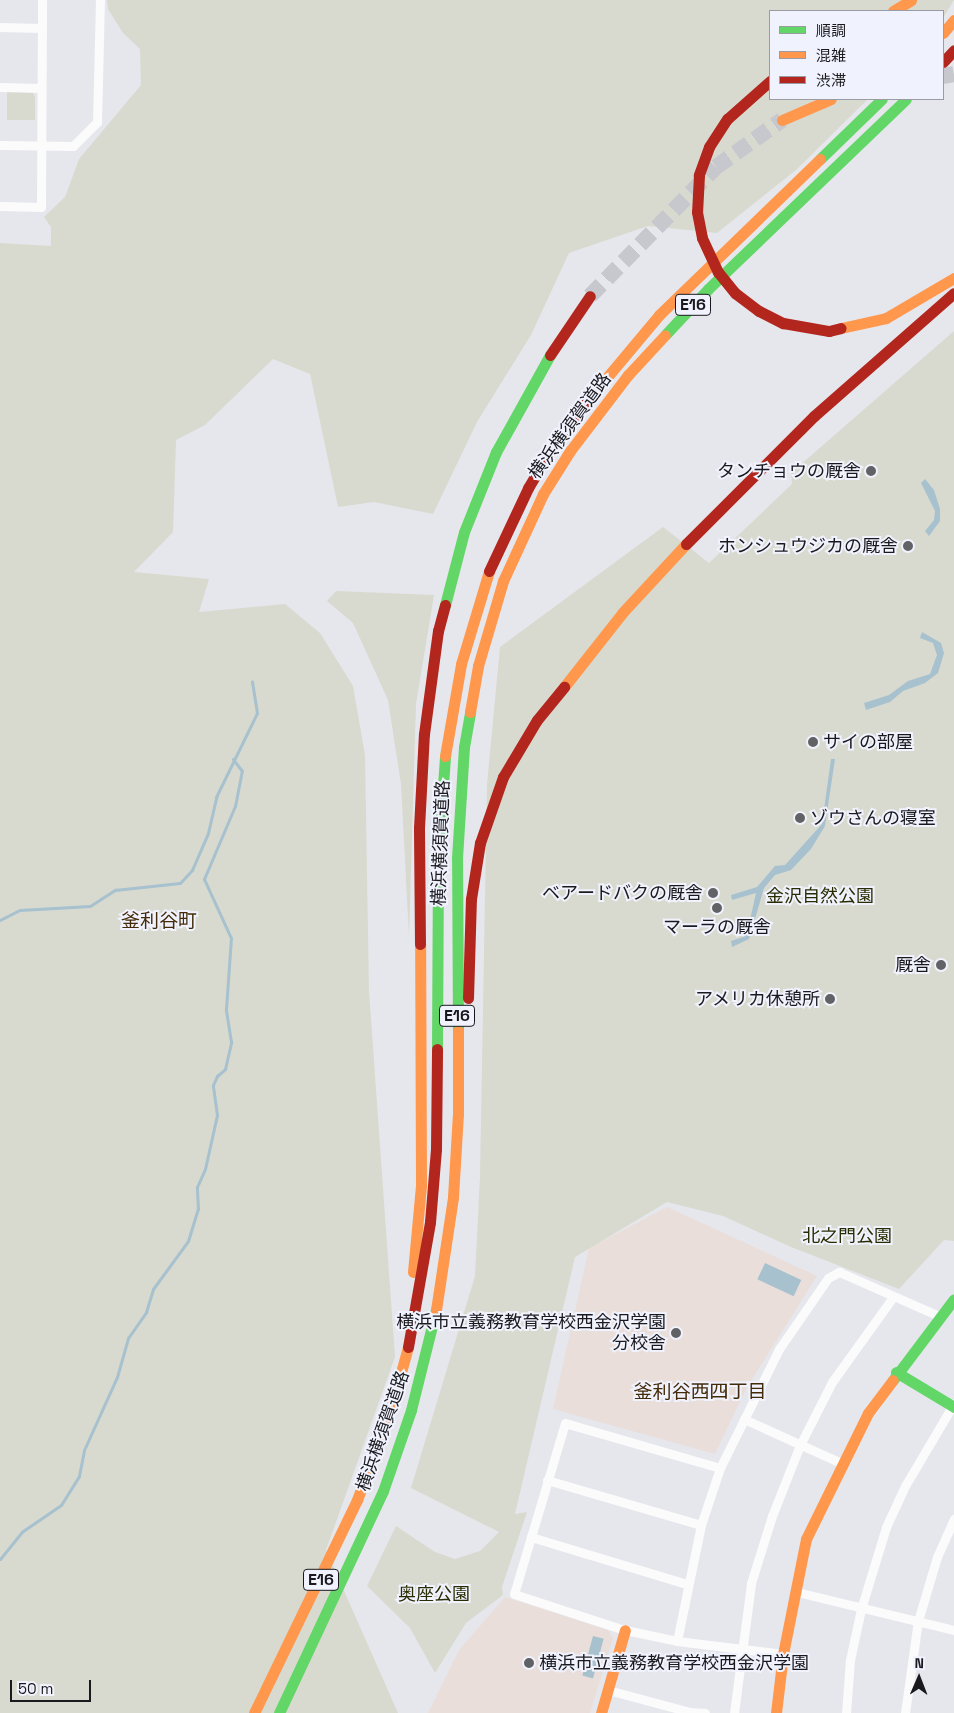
<!DOCTYPE html>
<html>
<head>
<meta charset="utf-8">
<style>
	body { margin:0 }
	#map { position:relative; width:954px; height:1713px; overflow:hidden; background:#e6e7ec; font-family:"Space Grotesk","Noto Sans JP",sans-serif }
	div>[style] { position:absolute }
	.education>* { inset:0; background:#e9ded9 }
	.green>* { inset:0; background:#d8dacf }
	.water>* { inset:0; background:#a7c1cf; transform-origin:0 0 }
	.stream>* { height:3px; margin:-1.5px; padding:0 1.5px; transform-origin:1.5px; border-radius:1.5px; background:#a7c1cf }
	.highway-tunnel>* { height:16px; margin-top:-8px; transform-origin:0; background:repeating-linear-gradient(90deg,#c7c8cd 0 16px,transparent 0 24px) }
	.street>* { height:9px; margin:-4.5px; padding:0 4.5px; transform-origin:4.5px; border-radius:4.5px; background:#fbfbfc }
	.fast>* { height:11px; margin:-5.5px; padding:0 5.5px; transform-origin:5.5px; border-radius:5.5px; background:#63d668 }
	.slow>* { height:11px; margin:-5.5px; padding:0 5.5px; transform-origin:5.5px; border-radius:5.5px; background:#ff974d }
	.jam>* { height:11px; margin:-5.5px; padding:0 5.5px; transform-origin:5.5px; border-radius:5.5px; background:#b3261e }
	.dots>* { width:14px; height:14px; translate:-50% -50%; box-sizing:border-box; border:2px solid #f0f2fd; border-radius:50% }
	span { translate:-50% -50%; white-space:nowrap; text-align:center; line-height:1.15; -webkit-text-stroke:4px #f0f2fd; paint-order:stroke }
	.shield-label span { padding:1px 4px; background:#f0f2fd; border:1px solid; border-radius:4px; -webkit-text-stroke-width:0 }
	.shield-label { font-size:16px; color:#1a1a1e; font-weight:700 }
	.street-label { font-size:18px; color:#1a1a1e }
	.poi-label { font-size:18px; color:#1a1a1e }
	.right { translate:-100% -50%; text-align:right }
	.left { translate:0 -50%; text-align:left }
	.park-label { font-size:18px; color:#292c00 }
	.neighbourhood-label { font-size:19px; color:#442b08 }
	.legend { position:absolute; left:769px; top:10px; width:175px; height:90px; box-sizing:border-box; background:#f0f2fd; border:1px solid #9a9ca4; margin:0; padding:6px 9px; list-style:none; font-size:15px; color:#1a1a1e }
	.legend li { display:flex; align-items:center; gap:10px; height:25px }
	.legend b { width:25px; border:1px solid #9a9ca4 }
	.north { position:absolute; left:894px; top:1653px; width:50px; height:50px; -webkit-text-stroke:4px #f0f2fd; paint-order:stroke; rotate:1deg; font-size:14px; font-weight:700; line-height:20px; text-align:center; color:#1a1a1e }
	.north::after { content:''; display:block; margin:auto; width:18px; height:22px; background:#1a1a1e; clip-path:polygon(50% 0,100% 100%,50% 72%,0 100%) }
	.scale { position:absolute; left:10px; top:1680px; width:81px; height:22px; box-sizing:border-box; border:2px solid #1a1a1e; border-top:0; padding-left:6px; font-size:15px; line-height:18px; white-space:nowrap; color:#1a1a1e; -webkit-text-stroke:4px #f0f2fd; paint-order:stroke }
</style>
</head>
<body>
<div id="map">
	<div class="education">
		<div style="clip-path:polygon(667px 1207px,817px 1276px,746px 1389px,715px 1454px,553px 1409px,589px 1248px)"></div>
		<div style="clip-path:polygon(505px 1597px,608px 1630px,613px 1638px,590px 1713px,428px 1713px,459px 1650px)"></div>
	</div>
	<div class="green">
		<div style="clip-path:polygon(107px 0,954px 0,943px 18px,943px 11px,770px 11px,770px 99px,868px 99px,796px 170px,717px 233px,648px 226px,569px 253px,531px 335px,477px 422px,433px 514px,374px 502px,338px 507px,310px 374px,273px 359px,205px 425px,176px 440px,173px 532px,134px 572px,209px 579px,199px 612px,285px 604px,320px 633px,353px 686px,365px 755px,369px 991px,395px 1357px,326px 1550px,398px 1713px,0 1713px,0 243px,51px 246px,51px 227px,44px 217px,65px 197px,79px 159px,141px 85px,140px 49px,123px 33px,108px 9px)"></div>
		<div style="clip-path:polygon(7px 91px,32px 91px,35px 97px,35px 120px,7px 120px)"></div>
		<div style="clip-path:polygon(954px 331px,954px 1241px,944px 1240px,899px 1289px,791px 1247px,723px 1216px,667px 1202px,575px 1257px,515px 1514px,527px 1512px,502px 1587px,503px 1595px,466px 1623px,435px 1673px,410px 1628px,367px 1586px,396px 1526px,435px 1552px,455px 1559px,480px 1551px,499px 1532px,411px 1488px,475px 1276px,480px 1177px,487px 784px,500px 647px,663px 527px,709px 563px,792px 484px,791px 473px)"></div>
		<div style="clip-path:polygon(336px 591px,434px 595px,416px 704px,409px 937px,401px 784px,388px 700px,353px 623px,327px 601px)"></div>
	</div>
	<div class="water">
		<div style="clip-path:polygon(925px 479px,934px 490px,940px 509px,940px 521px,929px 536px,925px 531px,934px 520px,935px 511px,921px 483px)"></div>
		<div style="clip-path:polygon(922px 632px,941px 643px,944px 653px,938px 673px,925px 683px,903px 691px,890px 702px,866px 710px,864px 703px,889px 695px,908px 681px,930px 674px,937px 655px,933px 643px,920px 638px)"></div>
		<div style="clip-path:polygon(831px 759px,835px 759px,825px 826px,811px 849px,791px 870px,775px 875px,764px 888px,749px 939px,732px 947px,731px 941px,743px 937px,748px 929px,756px 893px,732px 900px,731px 895px,757px 887px,775px 866px,785px 865px,822px 824px)"></div>
		<div style="left:765px;top:1263px;width:40px;height:18px;rotate:25deg"></div>
		<div style="left:593px;top:1636px;width:11px;height:41px;rotate:15deg"></div>
	</div>
	<div class="stream">
		<div style="left:0;top:920px;width:22px;rotate:-27deg"></div>
		<div style="left:20px;top:910px;width:70px;rotate:-3.3deg"></div>
		<div style="left:90px;top:906px;width:30px;rotate:-33deg"></div>
		<div style="left:115px;top:890px;width:65px;rotate:-6.1deg"></div>
		<div style="left:180px;top:883px;width:18px;rotate:-47deg"></div>
		<div style="left:192px;top:870px;width:40px;rotate:-66.6deg"></div>
		<div style="left:208px;top:833px;width:37px;rotate:-77deg"></div>
		<div style="left:216px;top:797px;width:93px;rotate:-64deg"></div>
		<div style="left:257px;top:713px;width:32px;rotate:-99deg"></div>
		<div style="left:0;top:1559px;width:36px;rotate:-51deg"></div>
		<div style="left:23px;top:1531px;width:46px;rotate:-34.4deg"></div>
		<div style="left:61px;top:1505px;width:34px;rotate:-58deg"></div>
		<div style="left:79px;top:1476px;width:26px;rotate:-79deg"></div>
		<div style="left:84px;top:1450px;width:80px;rotate:-65.7deg"></div>
		<div style="left:117px;top:1377px;width:41px;rotate:-74.2deg"></div>
		<div style="left:128px;top:1338px;width:32px;rotate:-55deg"></div>
		<div style="left:146px;top:1312px;width:24px;rotate:-73deg"></div>
		<div style="left:153px;top:1289px;width:59px;rotate:-53.9deg"></div>
		<div style="left:188px;top:1241px;width:34px;rotate:-73deg"></div>
		<div style="left:198px;top:1209px;width:22px;rotate:-93deg"></div>
		<div style="left:197px;top:1187px;width:20px;rotate:-66deg"></div>
		<div style="left:205px;top:1169px;width:55px;rotate:-77.5deg"></div>
		<div style="left:217px;top:1115px;width:30px;rotate:-98deg"></div>
		<div style="left:213px;top:1085px;width:10px;rotate:-66deg"></div>
		<div style="left:217px;top:1076px;width:11px;rotate:-41deg"></div>
		<div style="left:225px;top:1069px;width:28px;rotate:-77deg"></div>
		<div style="left:231px;top:1042px;width:33px;rotate:-99deg"></div>
		<div style="left:226px;top:1009px;width:71px;rotate:-86deg"></div>
		<div style="left:231px;top:938px;width:65px;rotate:-114.6deg"></div>
		<div style="left:204px;top:879px;width:79px;rotate:-67deg"></div>
		<div style="left:235px;top:806px;width:36px;rotate:-79deg"></div>
		<div style="left:242px;top:771px;width:15px;rotate:-127deg"></div>
	</div>
	<div class="highway-tunnel">
		<div style="left:943px;top:76px;width:11px;rotate:-10deg"></div>
		<div style="left:590px;top:296px;width:180px;rotate:-45.7deg"></div>
		<div style="left:716px;top:167px;width:81px;rotate:-35.5deg"></div>
	</div>
	<div class="street">
		<div style="left:0;top:27px;width:41px;rotate:1.4deg"></div>
		<div style="left:0;top:87px;width:41px;rotate:1.4deg"></div>
		<div style="left:0;top:145px;width:73px;rotate:0.8deg"></div>
		<div style="left:73px;top:146px;width:34px;rotate:-45deg"></div>
		<div style="left:97px;top:122px;width:122px;rotate:-88.6deg"></div>
		<div style="left:0;top:206px;width:41px;rotate:1.4deg"></div>
		<div style="left:41px;top:207px;width:207px;rotate:-89.7deg"></div>
		<div style="left:744px;top:1419px;width:107px;rotate:24.4deg"></div>
		<div style="left:720px;top:1468px;width:161px;rotate:-163.8deg"></div>
		<div style="left:565px;top:1423px;width:178px;rotate:106.6deg"></div>
		<div style="left:514px;top:1594px;width:117px;rotate:18deg"></div>
		<div style="left:625px;top:1630px;width:53px;rotate:11.9deg"></div>
		<div style="left:677px;top:1641px;width:107px;rotate:7deg"></div>
		<div style="left:547px;top:1480px;width:160px;rotate:16.3deg"></div>
		<div style="left:531px;top:1537px;width:163px;rotate:16.8deg"></div>
		<div style="left:797px;top:1592px;width:162px;rotate:13.6deg"></div>
		<div style="left:677px;top:1641px;width:118px;rotate:-78.3deg"></div>
		<div style="left:701px;top:1525px;width:60px;rotate:-71.6deg"></div>
		<div style="left:720px;top:1468px;width:133px;rotate:-63.6deg"></div>
		<div style="left:779px;top:1349px;width:86px;rotate:-55.4deg"></div>
		<div style="left:828px;top:1278px;width:13px;rotate:-29deg"></div>
		<div style="left:839px;top:1272px;width:109px;rotate:23.7deg"></div>
		<div style="left:608px;top:1690px;width:85px;rotate:15deg"></div>
		<div style="left:690px;top:1712px;width:15px;rotate:4deg"></div>
		<div style="left:734px;top:1713px;width:131px;rotate:-82.5deg"></div>
		<div style="left:751px;top:1583px;width:70px;rotate:-72.6deg"></div>
		<div style="left:772px;top:1516px;width:76px;rotate:-68.5deg"></div>
		<div style="left:800px;top:1445px;width:71px;rotate:-63.1deg"></div>
		<div style="left:832px;top:1382px;width:105px;rotate:-54.3deg"></div>
		<div style="left:846px;top:1713px;width:53px;rotate:-85.7deg"></div>
		<div style="left:850px;top:1660px;width:52px;rotate:-77.8deg"></div>
		<div style="left:861px;top:1609px;width:86px;rotate:-73deg"></div>
		<div style="left:886px;top:1527px;width:45px;rotate:-65.1deg"></div>
		<div style="left:905px;top:1486px;width:96px;rotate:-59.4deg"></div>
		<div style="left:905px;top:1713px;width:93px;rotate:-82deg"></div>
		<div style="left:918px;top:1621px;width:67px;rotate:-73.5deg"></div>
		<div style="left:937px;top:1557px;width:42px;rotate:-65.9deg"></div>
	</div>
	<div class="fast">
		<div style="left:820px;top:159px;width:86px;rotate:-44.1deg"></div>
		<div style="left:665px;top:335px;width:63px;rotate:-46.9deg"></div>
		<div style="left:708px;top:289px;width:274px;rotate:-43.8deg"></div>
		<div style="left:445px;top:605px;width:75px;rotate:-75.4deg"></div>
		<div style="left:464px;top:532px;width:86px;rotate:-68.2deg"></div>
		<div style="left:496px;top:452px;width:111px;rotate:-60.9deg"></div>
		<div style="left:458px;top:1031px;width:173px;rotate:-90.3deg"></div>
		<div style="left:457px;top:858px;width:111px;rotate:-86.4deg"></div>
		<div style="left:464px;top:747px;width:36px;rotate:-80deg"></div>
		<div style="left:437px;top:1049px;width:192px;rotate:-89.7deg"></div>
		<div style="left:438px;top:857px;width:101px;rotate:-86deg"></div>
		<div style="left:896px;top:1372px;width:68px;rotate:31.1deg"></div>
		<div style="left:893px;top:1380px;width:101px;rotate:-53deg"></div>
		<div style="left:279px;top:1713px;width:245px;rotate:-64.9deg"></div>
		<div style="left:383px;top:1491px;width:86px;rotate:-70.9deg"></div>
		<div style="left:411px;top:1410px;width:103px;rotate:-76deg"></div>
	</div>
	<div class="slow">
		<div style="left:893px;top:11px;width:21px;rotate:-31deg"></div>
		<div style="left:943px;top:33px;width:17px;rotate:-50deg"></div>
		<div style="left:782px;top:120px;width:53px;rotate:-23.2deg"></div>
		<div style="left:841px;top:328px;width:46px;rotate:-12.5deg"></div>
		<div style="left:886px;top:318px;width:79px;rotate:-30.5deg"></div>
		<div style="left:593px;top:394px;width:103px;rotate:-50.1deg"></div>
		<div style="left:659px;top:315px;width:224px;rotate:-44.1deg"></div>
		<div style="left:564px;top:687px;width:95px;rotate:-51.8deg"></div>
		<div style="left:623px;top:612px;width:93px;rotate:-47.2deg"></div>
		<div style="left:470px;top:712px;width:47px;rotate:-80.1deg"></div>
		<div style="left:478px;top:666px;width:89px;rotate:-73.6deg"></div>
		<div style="left:503px;top:581px;width:96px;rotate:-65.3deg"></div>
		<div style="left:543px;top:494px;width:51px;rotate:-57.9deg"></div>
		<div style="left:570px;top:451px;width:96px;rotate:-52.7deg"></div>
		<div style="left:628px;top:375px;width:54px;rotate:-47.2deg"></div>
		<div style="left:445px;top:756px;width:93px;rotate:-80.1deg"></div>
		<div style="left:461px;top:664px;width:97px;rotate:-73.2deg"></div>
		<div style="left:413px;top:1272px;width:87px;rotate:-84.7deg"></div>
		<div style="left:421px;top:1185px;width:241px;rotate:-90.2deg"></div>
		<div style="left:436px;top:1310px;width:114px;rotate:-81.4deg"></div>
		<div style="left:453px;top:1197px;width:83px;rotate:-86.6deg"></div>
		<div style="left:458px;top:1114px;width:83px;rotate:-90deg"></div>
		<div style="left:254px;top:1713px;width:237px;rotate:-64.2deg"></div>
		<div style="left:357px;top:1500px;width:101px;rotate:-69.8deg"></div>
		<div style="left:392px;top:1405px;width:60px;rotate:-74.6deg"></div>
		<div style="left:601px;top:1713px;width:86px;rotate:-73.9deg"></div>
		<div style="left:776px;top:1713px;width:59px;rotate:-83.2deg"></div>
		<div style="left:783px;top:1654px;width:117px;rotate:-78.7deg"></div>
		<div style="left:806px;top:1539px;width:140px;rotate:-63.8deg"></div>
		<div style="left:868px;top:1413px;width:41px;rotate:-52.9deg"></div>
	</div>
	<div class="jam">
		<div style="left:943px;top:62px;width:16px;rotate:-47deg"></div>
		<div style="left:770px;top:81px;width:57px;rotate:138.5deg"></div>
		<div style="left:727px;top:119px;width:33px;rotate:123deg"></div>
		<div style="left:709px;top:147px;width:30px;rotate:110deg"></div>
		<div style="left:699px;top:175px;width:37px;rotate:93deg"></div>
		<div style="left:697px;top:212px;width:26px;rotate:79deg"></div>
		<div style="left:702px;top:238px;width:38px;rotate:65deg"></div>
		<div style="left:718px;top:272px;width:27px;rotate:51deg"></div>
		<div style="left:735px;top:293px;width:30px;rotate:37deg"></div>
		<div style="left:759px;top:311px;width:27px;rotate:27deg"></div>
		<div style="left:783px;top:323px;width:47px;rotate:9.9deg"></div>
		<div style="left:829px;top:331px;width:12px;rotate:-14deg"></div>
		<div style="left:550px;top:355px;width:71px;rotate:-55.9deg"></div>
		<div style="left:686px;top:544px;width:181px;rotate:-45deg"></div>
		<div style="left:814px;top:416px;width:186px;rotate:-41.3deg"></div>
		<div style="left:489px;top:571px;width:92px;rotate:-64.8deg"></div>
		<div style="left:528px;top:488px;width:51px;rotate:-59.4deg"></div>
		<div style="left:554px;top:444px;width:63px;rotate:-52deg"></div>
		<div style="left:420px;top:944px;width:116px;rotate:-90.5deg"></div>
		<div style="left:419px;top:828px;width:94px;rotate:-87deg"></div>
		<div style="left:424px;top:734px;width:104px;rotate:-82.3deg"></div>
		<div style="left:438px;top:631px;width:27px;rotate:-75deg"></div>
		<div style="left:468px;top:998px;width:99px;rotate:-88.3deg"></div>
		<div style="left:471px;top:899px;width:57px;rotate:-80.9deg"></div>
		<div style="left:480px;top:843px;width:70px;rotate:-70.8deg"></div>
		<div style="left:503px;top:777px;width:66px;rotate:-59.2deg"></div>
		<div style="left:537px;top:720px;width:43px;rotate:-50.7deg"></div>
		<div style="left:408px;top:1347px;width:127px;rotate:-80deg"></div>
		<div style="left:430px;top:1222px;width:73px;rotate:-85.3deg"></div>
		<div style="left:436px;top:1149px;width:100px;rotate:-89.4deg"></div>
	</div>
	<div class="dots">
		<div style="left:871px;top:471px;background:#616266"></div>
		<div style="left:908px;top:546px;background:#616266"></div>
		<div style="left:813px;top:742px;background:#616266"></div>
		<div style="left:800px;top:818px;background:#616266"></div>
		<div style="left:713px;top:893px;background:#616266"></div>
		<div style="left:717px;top:908px;background:#616266"></div>
		<div style="left:941px;top:965px;background:#616266"></div>
		<div style="left:830px;top:999px;background:#616266"></div>
		<div style="left:676px;top:1333px;background:#616266"></div>
		<div style="left:529px;top:1663px;background:#616266"></div>
	</div>
	<div class="shield-label">
		<span style="left:693px;top:305px">E16</span>
		<span style="left:457px;top:1016px">E16</span>
		<span style="left:321px;top:1580px">E16</span>
	</div>
	<div class="street-label">
		<span style="left:570px;top:426px;rotate:-54deg">横浜横須賀道路</span>
		<span style="left:441px;top:843px;rotate:-88deg">横浜横須賀道路</span>
		<span style="left:383px;top:1431px;rotate:-71deg">横浜横須賀道路</span>
	</div>
	<div class="poi-label">
		<span class="right" style="left:861px;top:471px">タンチョウの厩舎</span>
		<span class="right" style="left:898px;top:546px">ホンシュウジカの厩舎</span>
		<span class="left" style="left:823px;top:742px">サイの部屋</span>
		<span class="left" style="left:810px;top:818px">ゾウさんの寝室</span>
		<span class="right" style="left:703px;top:893px">ベアードバクの厩舎</span>
		<span style="left:717px;top:927px">マーラの厩舎</span>
		<span class="right" style="left:931px;top:965px">厩舎</span>
		<span class="right" style="left:820px;top:999px">アメリカ休憩所</span>
		<span class="right" style="left:666px;top:1333px">横浜市立義務教育学校西金沢学園<br>分校舎</span>
		<span class="left" style="left:539px;top:1663px">横浜市立義務教育学校西金沢学園</span>
	</div>
	<div class="park-label">
		<span style="left:820px;top:896px">金沢自然公園</span>
		<span style="left:847px;top:1236px">北之門公園</span>
		<span style="left:434px;top:1594px">奥座公園</span>
	</div>
	<div class="neighbourhood-label">
		<span style="left:159px;top:921px">釜利谷町</span>
		<span style="left:700px;top:1392px">釜利谷西四丁目</span>
	</div>
	<ul class="legend">
	<li><b style="height:6px;background:#63d668"></b>順調</li>
	<li><b style="height:6px;background:#ff974d"></b>混雑</li>
	<li><b style="height:6px;background:#b3261e"></b>渋滞</li>
	</ul>
	<div class="north">N</div>
	<div class="scale">50 m</div>
</div>
</body>
</html>
